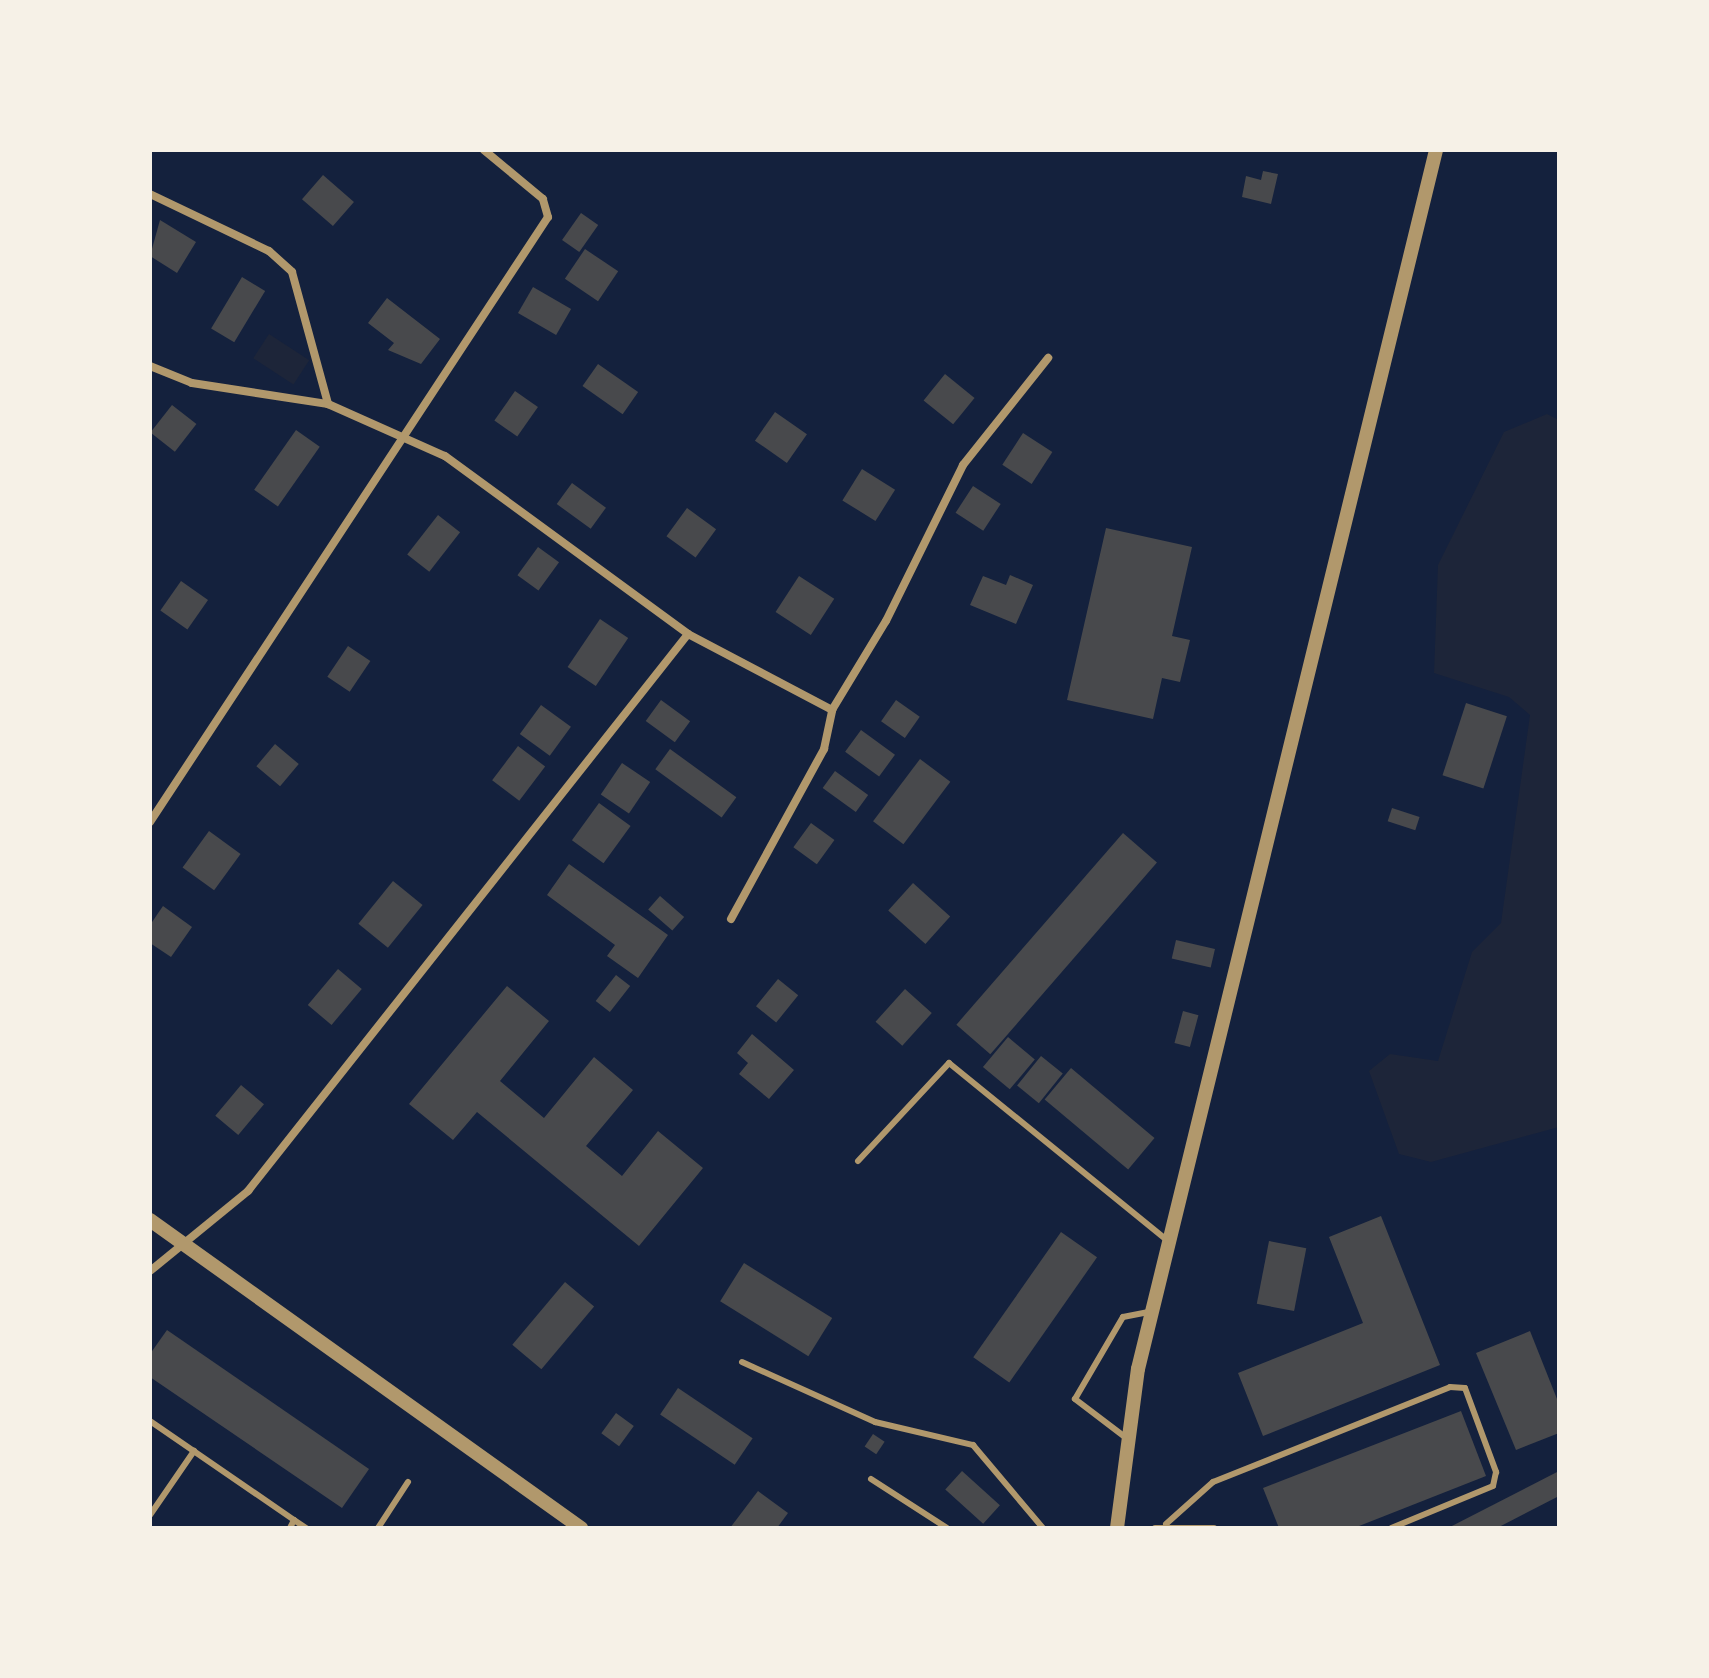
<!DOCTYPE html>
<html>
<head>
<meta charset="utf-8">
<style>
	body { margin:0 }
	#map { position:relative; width:1709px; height:1678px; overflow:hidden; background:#14213d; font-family:"Source Serif 4",serif }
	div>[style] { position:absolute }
	.green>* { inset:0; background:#1d2539; transform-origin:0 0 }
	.building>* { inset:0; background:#48494c; transform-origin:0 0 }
	.service>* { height:6px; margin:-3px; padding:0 3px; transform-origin:3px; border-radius:3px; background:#b1986c }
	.minor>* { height:8px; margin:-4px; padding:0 4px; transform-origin:4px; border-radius:4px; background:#b1986c }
	.tertiary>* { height:14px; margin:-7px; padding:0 7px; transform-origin:7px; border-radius:7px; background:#b1986c }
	span { translate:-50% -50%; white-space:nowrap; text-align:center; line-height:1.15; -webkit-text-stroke:6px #f6f1e7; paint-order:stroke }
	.frame { position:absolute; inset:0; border:152px solid #f6f1e7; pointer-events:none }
</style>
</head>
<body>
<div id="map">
	<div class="green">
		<div style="left:269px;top:334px;width:48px;height:29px;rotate:33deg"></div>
		<div style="clip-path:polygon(1547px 414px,1559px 420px,1559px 1127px,1431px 1162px,1399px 1154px,1369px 1071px,1390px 1054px,1438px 1061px,1472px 952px,1501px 923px,1530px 715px,1509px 697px,1434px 673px,1438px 565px,1504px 432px)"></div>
	</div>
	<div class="building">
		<div style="clip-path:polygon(1263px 171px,1278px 174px,1271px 204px,1242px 197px,1246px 176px,1261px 180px)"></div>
		<div style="left:323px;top:175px;width:41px;height:32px;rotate:41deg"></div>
		<div style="left:581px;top:213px;width:21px;height:33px;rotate:35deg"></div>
		<div style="clip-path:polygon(160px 220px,196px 242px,177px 273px,150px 256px)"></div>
		<div style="left:585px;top:249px;width:40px;height:36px;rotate:34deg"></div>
		<div style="left:242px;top:277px;width:27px;height:60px;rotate:31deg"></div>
		<div style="left:533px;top:287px;width:44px;height:30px;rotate:30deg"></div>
		<div style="clip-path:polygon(387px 298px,440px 339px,421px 364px,388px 350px,394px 343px,368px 323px)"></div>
		<div style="left:598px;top:364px;width:49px;height:27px;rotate:35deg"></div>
		<div style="left:945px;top:374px;width:38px;height:34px;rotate:39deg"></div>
		<div style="left:515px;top:391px;width:28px;height:36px;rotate:35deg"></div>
		<div style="left:172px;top:405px;width:31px;height:35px;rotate:38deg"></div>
		<div style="left:775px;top:412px;width:39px;height:35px;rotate:35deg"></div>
		<div style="left:296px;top:430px;width:29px;height:73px;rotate:35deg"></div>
		<div style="left:1023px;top:433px;width:35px;height:38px;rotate:33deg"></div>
		<div style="left:862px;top:469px;width:39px;height:37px;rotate:32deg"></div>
		<div style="left:572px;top:483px;width:42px;height:26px;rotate:36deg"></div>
		<div style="left:973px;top:486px;width:33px;height:32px;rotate:33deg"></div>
		<div style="left:687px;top:508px;width:36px;height:35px;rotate:36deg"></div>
		<div style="left:438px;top:515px;width:28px;height:50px;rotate:38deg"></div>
		<div style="clip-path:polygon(1106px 528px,1192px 547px,1172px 636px,1190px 640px,1180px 682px,1162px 678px,1153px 719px,1067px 700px)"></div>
		<div style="left:538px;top:547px;width:26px;height:35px;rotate:36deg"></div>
		<div style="clip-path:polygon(1010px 575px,1033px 585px,1016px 624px,970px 605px,983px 576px,1006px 585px)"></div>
		<div style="left:799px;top:576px;width:42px;height:43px;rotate:33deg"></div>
		<div style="left:181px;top:581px;width:33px;height:36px;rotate:35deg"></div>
		<div style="left:600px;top:619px;width:34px;height:58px;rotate:34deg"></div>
		<div style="left:348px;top:646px;width:27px;height:37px;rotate:34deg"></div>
		<div style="left:661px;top:700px;width:36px;height:26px;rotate:36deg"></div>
		<div style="left:896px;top:700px;width:29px;height:26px;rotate:35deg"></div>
		<div style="left:1466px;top:703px;width:43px;height:76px;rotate:18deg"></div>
		<div style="left:541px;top:705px;width:37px;height:36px;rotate:36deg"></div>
		<div style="left:861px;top:730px;width:42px;height:27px;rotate:36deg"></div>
		<div style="left:275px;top:744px;width:31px;height:29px;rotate:40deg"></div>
		<div style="left:518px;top:746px;width:34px;height:43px;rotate:37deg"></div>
		<div style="left:670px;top:749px;width:82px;height:25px;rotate:36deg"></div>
		<div style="left:920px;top:759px;width:38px;height:78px;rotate:37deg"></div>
		<div style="left:622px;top:763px;width:34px;height:38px;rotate:34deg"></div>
		<div style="left:835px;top:771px;width:41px;height:21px;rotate:36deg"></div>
		<div style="left:599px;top:803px;width:39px;height:46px;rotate:36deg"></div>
		<div style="left:1392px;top:808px;width:29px;height:14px;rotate:18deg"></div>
		<div style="left:811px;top:823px;width:29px;height:30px;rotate:36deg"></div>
		<div style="left:209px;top:831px;width:39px;height:45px;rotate:36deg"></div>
		<div style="left:1123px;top:833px;width:45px;height:254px;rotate:41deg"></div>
		<div style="clip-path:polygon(569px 864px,668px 935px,638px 978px,607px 956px,615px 945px,547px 895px)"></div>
		<div style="left:393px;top:881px;width:38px;height:55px;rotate:39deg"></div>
		<div style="left:913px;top:883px;width:50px;height:37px;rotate:42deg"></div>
		<div style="left:660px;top:896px;width:32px;height:18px;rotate:41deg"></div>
		<div style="clip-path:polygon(163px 906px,192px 927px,171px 957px,150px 943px,150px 925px)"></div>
		<div style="left:1176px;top:940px;width:40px;height:19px;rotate:13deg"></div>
		<div style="left:338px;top:969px;width:31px;height:47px;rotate:40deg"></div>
		<div style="left:616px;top:975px;width:18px;height:33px;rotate:38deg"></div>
		<div style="left:778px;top:979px;width:26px;height:35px;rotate:39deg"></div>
		<div style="clip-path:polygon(507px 986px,549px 1021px,500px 1081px,544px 1118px,594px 1057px,633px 1090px,586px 1146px,622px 1176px,658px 1131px,703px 1168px,639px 1246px,477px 1112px,453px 1140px,409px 1104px)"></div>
		<div style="left:905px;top:989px;width:36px;height:44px;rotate:42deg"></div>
		<div style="left:1183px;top:1011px;width:16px;height:33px;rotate:15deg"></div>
		<div style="clip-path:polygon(752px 1034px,794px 1070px,769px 1099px,739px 1074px,748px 1063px,737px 1053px)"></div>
		<div style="left:1008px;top:1037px;width:35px;height:39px;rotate:40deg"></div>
		<div style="left:1041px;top:1056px;width:28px;height:38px;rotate:39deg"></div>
		<div style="left:1071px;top:1068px;width:109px;height:41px;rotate:40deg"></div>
		<div style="left:241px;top:1085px;width:30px;height:40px;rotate:40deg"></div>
		<div style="clip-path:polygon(1381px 1216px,1440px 1365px,1263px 1436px,1238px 1373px,1363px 1323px,1329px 1237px)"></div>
		<div style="left:1061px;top:1232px;width:44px;height:153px;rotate:35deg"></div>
		<div style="left:1269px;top:1241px;width:38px;height:64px;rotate:11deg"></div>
		<div style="left:744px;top:1263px;width:104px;height:45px;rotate:32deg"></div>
		<div style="left:565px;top:1282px;width:38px;height:82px;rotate:40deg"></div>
		<div style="clip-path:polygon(167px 1330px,369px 1469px,342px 1508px,150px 1377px,150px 1354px)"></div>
		<div style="clip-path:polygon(1530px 1331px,1559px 1404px,1559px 1433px,1516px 1450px,1476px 1353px)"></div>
		<div style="left:678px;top:1388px;width:90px;height:32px;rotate:34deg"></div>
		<div style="clip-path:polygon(1461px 1411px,1486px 1476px,1354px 1528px,1279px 1528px,1263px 1488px)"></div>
		<div style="left:616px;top:1413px;width:22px;height:25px;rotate:36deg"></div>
		<div style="left:873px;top:1434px;width:14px;height:15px;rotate:34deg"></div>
		<div style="left:962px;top:1471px;width:51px;height:25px;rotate:42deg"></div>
		<div style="clip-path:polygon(1559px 1471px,1559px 1496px,1497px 1528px,1448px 1528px)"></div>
		<div style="clip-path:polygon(758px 1491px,788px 1513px,777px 1528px,730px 1528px)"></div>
	</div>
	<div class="service">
		<div style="left:858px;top:1161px;width:134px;rotate:-47.1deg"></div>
		<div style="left:949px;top:1063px;width:284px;rotate:39.1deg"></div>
		<div style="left:742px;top:1362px;width:146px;rotate:24.3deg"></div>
		<div style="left:875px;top:1422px;width:101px;rotate:13.2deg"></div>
		<div style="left:973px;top:1445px;width:109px;rotate:49.9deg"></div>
		<div style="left:150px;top:1421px;width:175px;rotate:34.5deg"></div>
		<div style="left:294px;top:1520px;width:9px;rotate:117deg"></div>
		<div style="left:1125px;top:1437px;width:63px;rotate:-142.8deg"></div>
		<div style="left:1075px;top:1399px;width:95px;rotate:-59.7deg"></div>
		<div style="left:1123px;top:1317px;width:26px;rotate:-11deg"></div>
		<div style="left:871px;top:1479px;width:90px;rotate:32.8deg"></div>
		<div style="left:150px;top:1515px;width:78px;rotate:-55.5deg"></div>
		<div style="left:294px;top:1520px;width:14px;rotate:34deg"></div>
		<div style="left:1166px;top:1524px;width:63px;rotate:-41.8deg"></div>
		<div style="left:1213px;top:1482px;width:255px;rotate:-21.8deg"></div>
		<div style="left:1450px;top:1387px;width:15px;rotate:4deg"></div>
		<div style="left:1465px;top:1388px;width:90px;rotate:69.7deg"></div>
		<div style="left:1496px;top:1472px;width:14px;rotate:102deg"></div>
		<div style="left:1493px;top:1486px;width:110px;rotate:157.6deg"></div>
		<div style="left:378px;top:1528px;width:55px;rotate:-56.9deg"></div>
		<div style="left:1155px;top:1528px;width:59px"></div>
	</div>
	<div class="minor">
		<div style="left:150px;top:194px;width:132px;rotate:25.6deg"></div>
		<div style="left:269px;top:251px;width:31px;rotate:42deg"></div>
		<div style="left:292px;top:272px;width:137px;rotate:74.7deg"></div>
		<div style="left:150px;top:366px;width:45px;rotate:22deg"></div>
		<div style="left:192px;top:383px;width:138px;rotate:8.8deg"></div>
		<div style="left:328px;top:404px;width:128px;rotate:24deg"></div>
		<div style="left:445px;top:456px;width:301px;rotate:36.2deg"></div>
		<div style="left:688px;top:634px;width:163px;rotate:27.8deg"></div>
		<div style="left:832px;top:710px;width:104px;rotate:-58.8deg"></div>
		<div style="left:886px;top:621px;width:174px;rotate:-63.7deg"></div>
		<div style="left:963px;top:465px;width:137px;rotate:-51.5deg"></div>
		<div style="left:150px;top:822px;width:724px;rotate:-56.66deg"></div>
		<div style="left:548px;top:217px;width:19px;rotate:-106deg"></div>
		<div style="left:543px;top:199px;width:77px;rotate:-140.3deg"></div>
		<div style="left:731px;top:919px;width:194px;rotate:-61.3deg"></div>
		<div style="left:824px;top:749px;width:40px;rotate:-78deg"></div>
		<div style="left:150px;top:1271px;width:127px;rotate:-39.2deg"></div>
		<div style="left:248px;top:1191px;width:710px;rotate:-51.69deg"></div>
	</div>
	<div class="tertiary">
		<div style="left:150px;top:1220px;width:530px;rotate:35.55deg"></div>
		<div style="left:1117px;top:1528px;width:160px;rotate:-82.5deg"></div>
		<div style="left:1138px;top:1369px;width:1255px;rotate:-76.26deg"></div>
	</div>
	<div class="frame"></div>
</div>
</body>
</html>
